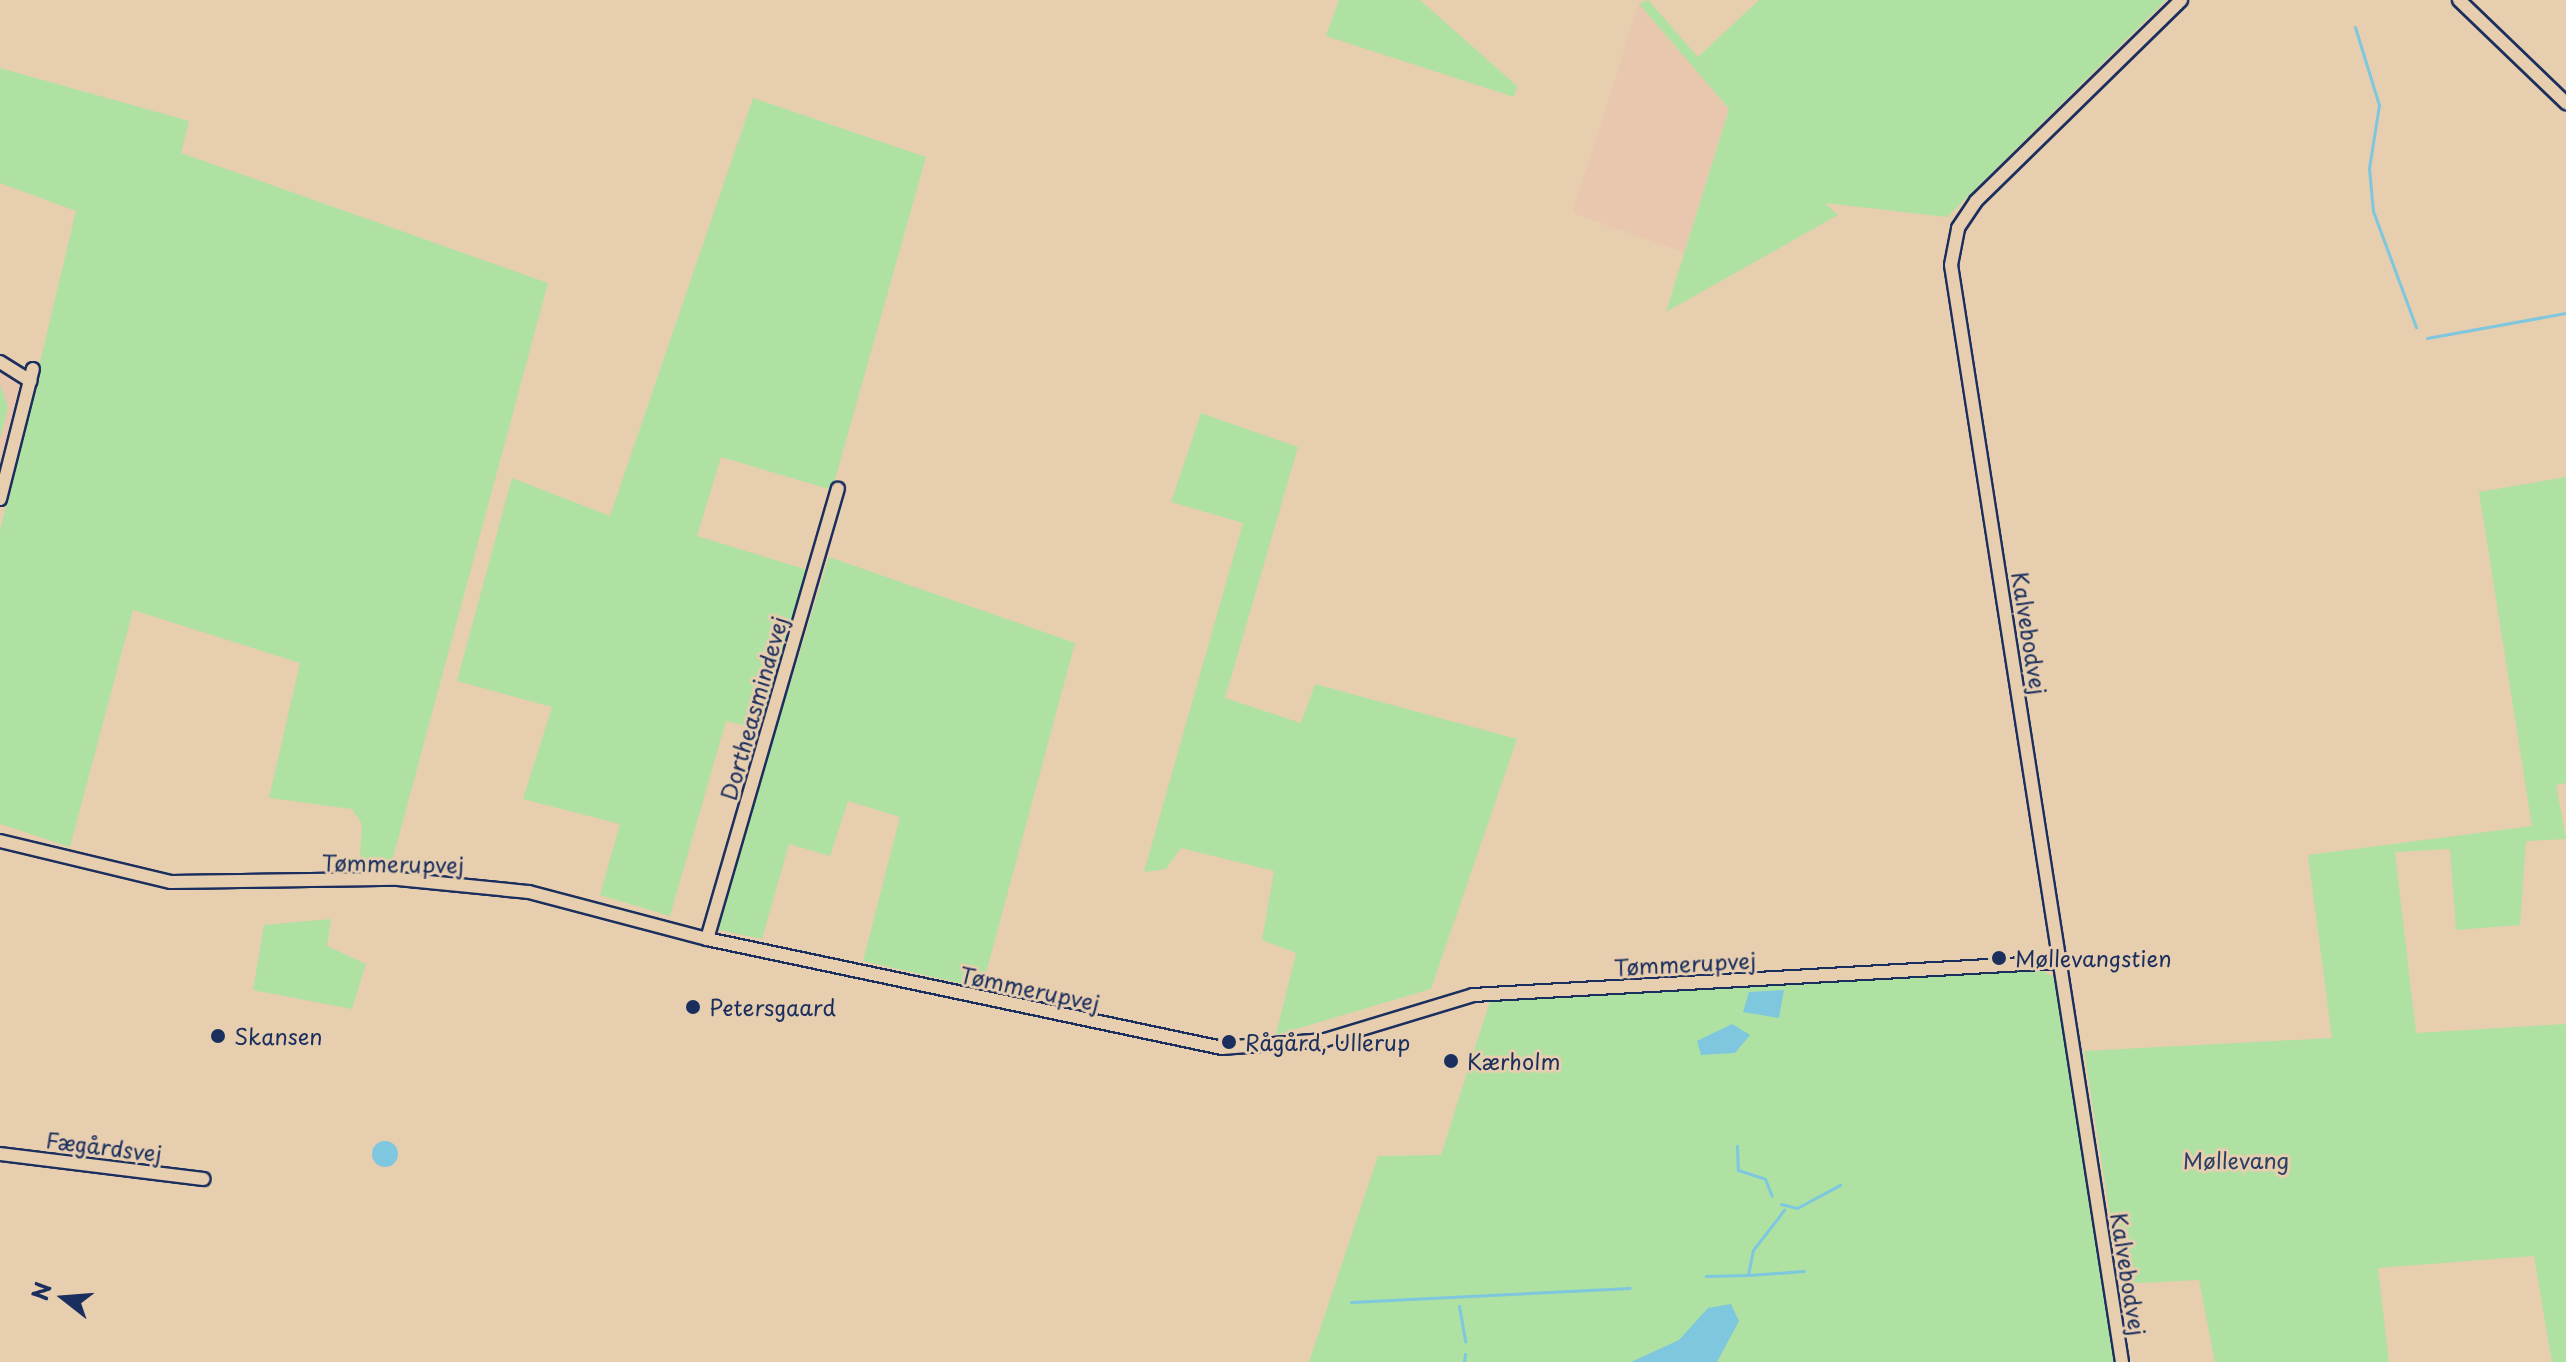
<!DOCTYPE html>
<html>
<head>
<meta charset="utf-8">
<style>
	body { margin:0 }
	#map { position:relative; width:2566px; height:1362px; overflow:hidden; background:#e7ceaf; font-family:"Playpen Sans",sans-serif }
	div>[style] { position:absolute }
	.built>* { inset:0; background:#e9c7af }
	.green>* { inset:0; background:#afe1a2 }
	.water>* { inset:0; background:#7ec7de }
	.round { border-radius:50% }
	.stream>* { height:3px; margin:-1.5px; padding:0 1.5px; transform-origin:1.5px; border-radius:1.5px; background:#7ec7de }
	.roads { filter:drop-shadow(2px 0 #1b2f5e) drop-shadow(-2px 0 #1b2f5e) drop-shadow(0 2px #1b2f5e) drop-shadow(0 -2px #1b2f5e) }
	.minor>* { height:12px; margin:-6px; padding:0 6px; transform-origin:6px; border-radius:6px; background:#e7ceaf }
	.dots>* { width:22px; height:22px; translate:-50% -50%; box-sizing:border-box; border:4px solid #e7ceaf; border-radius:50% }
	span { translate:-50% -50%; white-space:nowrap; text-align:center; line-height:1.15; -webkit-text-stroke:6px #e7ceaf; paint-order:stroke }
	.street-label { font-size:22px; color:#1b2f5e }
	.poi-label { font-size:22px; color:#1b2f5e }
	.left { translate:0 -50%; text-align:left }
	.park-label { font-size:22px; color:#2a4165 }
	.north { position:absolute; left:24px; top:1258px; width:80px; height:80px; -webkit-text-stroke:6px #e7ceaf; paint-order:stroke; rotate:287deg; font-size:22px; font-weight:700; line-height:32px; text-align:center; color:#1b2f5e }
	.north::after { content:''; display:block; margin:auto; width:28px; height:36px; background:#1b2f5e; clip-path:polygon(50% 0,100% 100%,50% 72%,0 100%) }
</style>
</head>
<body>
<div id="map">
	<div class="built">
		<div style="clip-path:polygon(1639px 4px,1729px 108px,1684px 252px,1572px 213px)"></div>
		<div style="clip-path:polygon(0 371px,22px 385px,0 471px)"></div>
	</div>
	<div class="green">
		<div style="clip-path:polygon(1339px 0,1420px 0,1517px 86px,1514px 97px,1326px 36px)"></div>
		<div style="clip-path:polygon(1648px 0,1698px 57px,1759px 0,2166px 0,1947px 217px,1825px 203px,1838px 215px,1666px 312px,1729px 109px,1639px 4px)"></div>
		<div style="clip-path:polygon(0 68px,189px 121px,181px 153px,548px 283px,390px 869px,359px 872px,362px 824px,352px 809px,269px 798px,300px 663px,133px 610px,70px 847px,0 824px,0 531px,76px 211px,0 183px)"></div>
		<div style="clip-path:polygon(753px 98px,926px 157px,832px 490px,721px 457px,697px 536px,811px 571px,762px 730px,726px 721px,670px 916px,600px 895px,620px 824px,523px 799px,552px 707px,457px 681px,512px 478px,610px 516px)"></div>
		<div style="clip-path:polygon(0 384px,8px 407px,0 439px)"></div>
		<div style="clip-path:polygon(1201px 413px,1298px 447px,1225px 698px,1301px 723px,1315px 684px,1517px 739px,1431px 989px,1276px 1035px,1296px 953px,1262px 940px,1274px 871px,1181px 848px,1166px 869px,1144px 872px,1243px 523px,1171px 502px)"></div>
		<div style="clip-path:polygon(2566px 477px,2566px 783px,2556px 785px,2566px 839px,2526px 841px,2520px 925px,2456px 930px,2450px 849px,2395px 852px,2416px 1033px,2566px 1024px,2566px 1362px,2552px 1362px,2534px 1256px,2378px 1268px,2389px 1362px,2215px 1362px,2199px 1280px,2121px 1284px,2084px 1051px,2332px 1038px,2308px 855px,2532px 826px,2479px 492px)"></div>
		<div style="clip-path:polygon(829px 557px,1075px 643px,982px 988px,863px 961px,900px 817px,848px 801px,830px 856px,789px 844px,762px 939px,715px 929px)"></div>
		<div style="clip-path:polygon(331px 919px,327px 946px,366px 964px,352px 1009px,253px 990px,264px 925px)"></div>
		<div style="clip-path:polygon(2041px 970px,2057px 979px,2117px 1362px,1309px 1362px,1378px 1156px,1441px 1155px,1490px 1001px)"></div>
	</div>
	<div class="water">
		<div style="clip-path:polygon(1784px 990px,1779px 1018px,1743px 1012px,1749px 992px)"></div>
		<div style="clip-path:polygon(1732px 1024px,1750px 1035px,1735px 1053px,1701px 1055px,1697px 1041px)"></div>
		<div class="round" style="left:372px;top:1141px;width:26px;height:26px"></div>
		<div style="clip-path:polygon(1731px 1304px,1739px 1321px,1717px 1362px,1631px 1362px,1679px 1340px,1708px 1308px)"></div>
	</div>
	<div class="stream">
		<div style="left:2355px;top:27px;width:82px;rotate:72.9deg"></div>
		<div style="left:2379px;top:105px;width:64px;rotate:99deg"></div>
		<div style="left:2369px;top:168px;width:43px;rotate:84.7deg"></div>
		<div style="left:2373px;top:211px;width:124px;rotate:69.7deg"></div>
		<div style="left:2427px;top:338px;width:141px;rotate:-10.2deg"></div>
		<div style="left:1737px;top:1146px;width:24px;rotate:88deg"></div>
		<div style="left:1738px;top:1170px;width:28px;rotate:18deg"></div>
		<div style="left:1765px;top:1179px;width:18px;rotate:68deg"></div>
		<div style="left:1781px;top:1204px;width:16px;rotate:14deg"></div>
		<div style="left:1797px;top:1208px;width:49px;rotate:-28.1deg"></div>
		<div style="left:1748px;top:1275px;width:56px;rotate:-4.1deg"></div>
		<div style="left:1706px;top:1276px;width:42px;rotate:-1.4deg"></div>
		<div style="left:1748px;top:1275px;width:25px;rotate:-79deg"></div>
		<div style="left:1753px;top:1250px;width:51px;rotate:-52.2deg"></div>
		<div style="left:1351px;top:1302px;width:279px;rotate:-2.9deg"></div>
		<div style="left:1459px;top:1306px;width:36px;rotate:80deg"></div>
		<div style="left:1464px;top:1362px;width:8px;rotate:-83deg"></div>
	</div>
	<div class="roads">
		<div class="minor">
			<div style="left:2459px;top:0;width:149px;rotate:43.9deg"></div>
			<div style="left:0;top:362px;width:36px;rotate:32deg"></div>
			<div style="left:0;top:499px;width:134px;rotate:-75.8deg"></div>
			<div style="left:0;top:841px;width:176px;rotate:13.5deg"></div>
			<div style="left:171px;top:882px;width:227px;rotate:-0.8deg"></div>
			<div style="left:398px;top:879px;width:132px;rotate:5.7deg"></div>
			<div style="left:529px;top:892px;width:184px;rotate:14.8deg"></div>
			<div style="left:707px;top:939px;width:526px;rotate:11.95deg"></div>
			<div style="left:1222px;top:1048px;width:103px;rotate:-4.4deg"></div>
			<div style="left:1325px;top:1040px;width:155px;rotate:-16.9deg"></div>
			<div style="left:1473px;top:995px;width:587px;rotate:-3.22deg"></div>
			<div style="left:707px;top:939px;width:469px;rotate:-73.8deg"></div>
			<div style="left:0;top:1154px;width:205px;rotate:7deg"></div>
			<div style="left:2122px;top:1362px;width:1110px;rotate:-98.86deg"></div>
			<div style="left:1951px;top:265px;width:38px;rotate:-79deg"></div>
			<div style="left:1958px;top:228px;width:32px;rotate:-56deg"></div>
			<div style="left:1976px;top:201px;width:287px;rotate:-44.4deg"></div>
		</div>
	</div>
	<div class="dots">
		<div style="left:1999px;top:958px;background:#1b2f5e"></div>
		<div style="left:693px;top:1007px;background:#1b2f5e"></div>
		<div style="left:218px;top:1036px;background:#1b2f5e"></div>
		<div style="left:1229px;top:1042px;background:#1b2f5e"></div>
		<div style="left:1451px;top:1061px;background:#1b2f5e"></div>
	</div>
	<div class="street-label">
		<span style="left:2030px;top:633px;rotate:81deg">Kalvebodvej</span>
		<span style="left:753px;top:708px;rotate:-74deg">Dortheasmindevej</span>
		<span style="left:393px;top:863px;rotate:1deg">Tømmerupvej</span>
		<span style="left:1685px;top:963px;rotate:-3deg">Tømmerupvej</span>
		<span style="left:1030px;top:988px;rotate:12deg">Tømmerupvej</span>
		<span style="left:104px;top:1146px;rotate:7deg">Fægårdsvej</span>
		<span style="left:2129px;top:1274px;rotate:81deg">Kalvebodvej</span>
	</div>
	<div class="poi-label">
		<span class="left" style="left:2015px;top:958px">Møllevangstien</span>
		<span class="left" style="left:709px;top:1007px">Petersgaard</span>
		<span class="left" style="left:234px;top:1036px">Skansen</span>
		<span class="left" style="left:1245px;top:1042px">Rågård, Ullerup</span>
		<span class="left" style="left:1467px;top:1061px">Kærholm</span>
	</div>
	<div class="park-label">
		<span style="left:2236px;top:1160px">Møllevang</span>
	</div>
	<div class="north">N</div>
</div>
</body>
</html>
